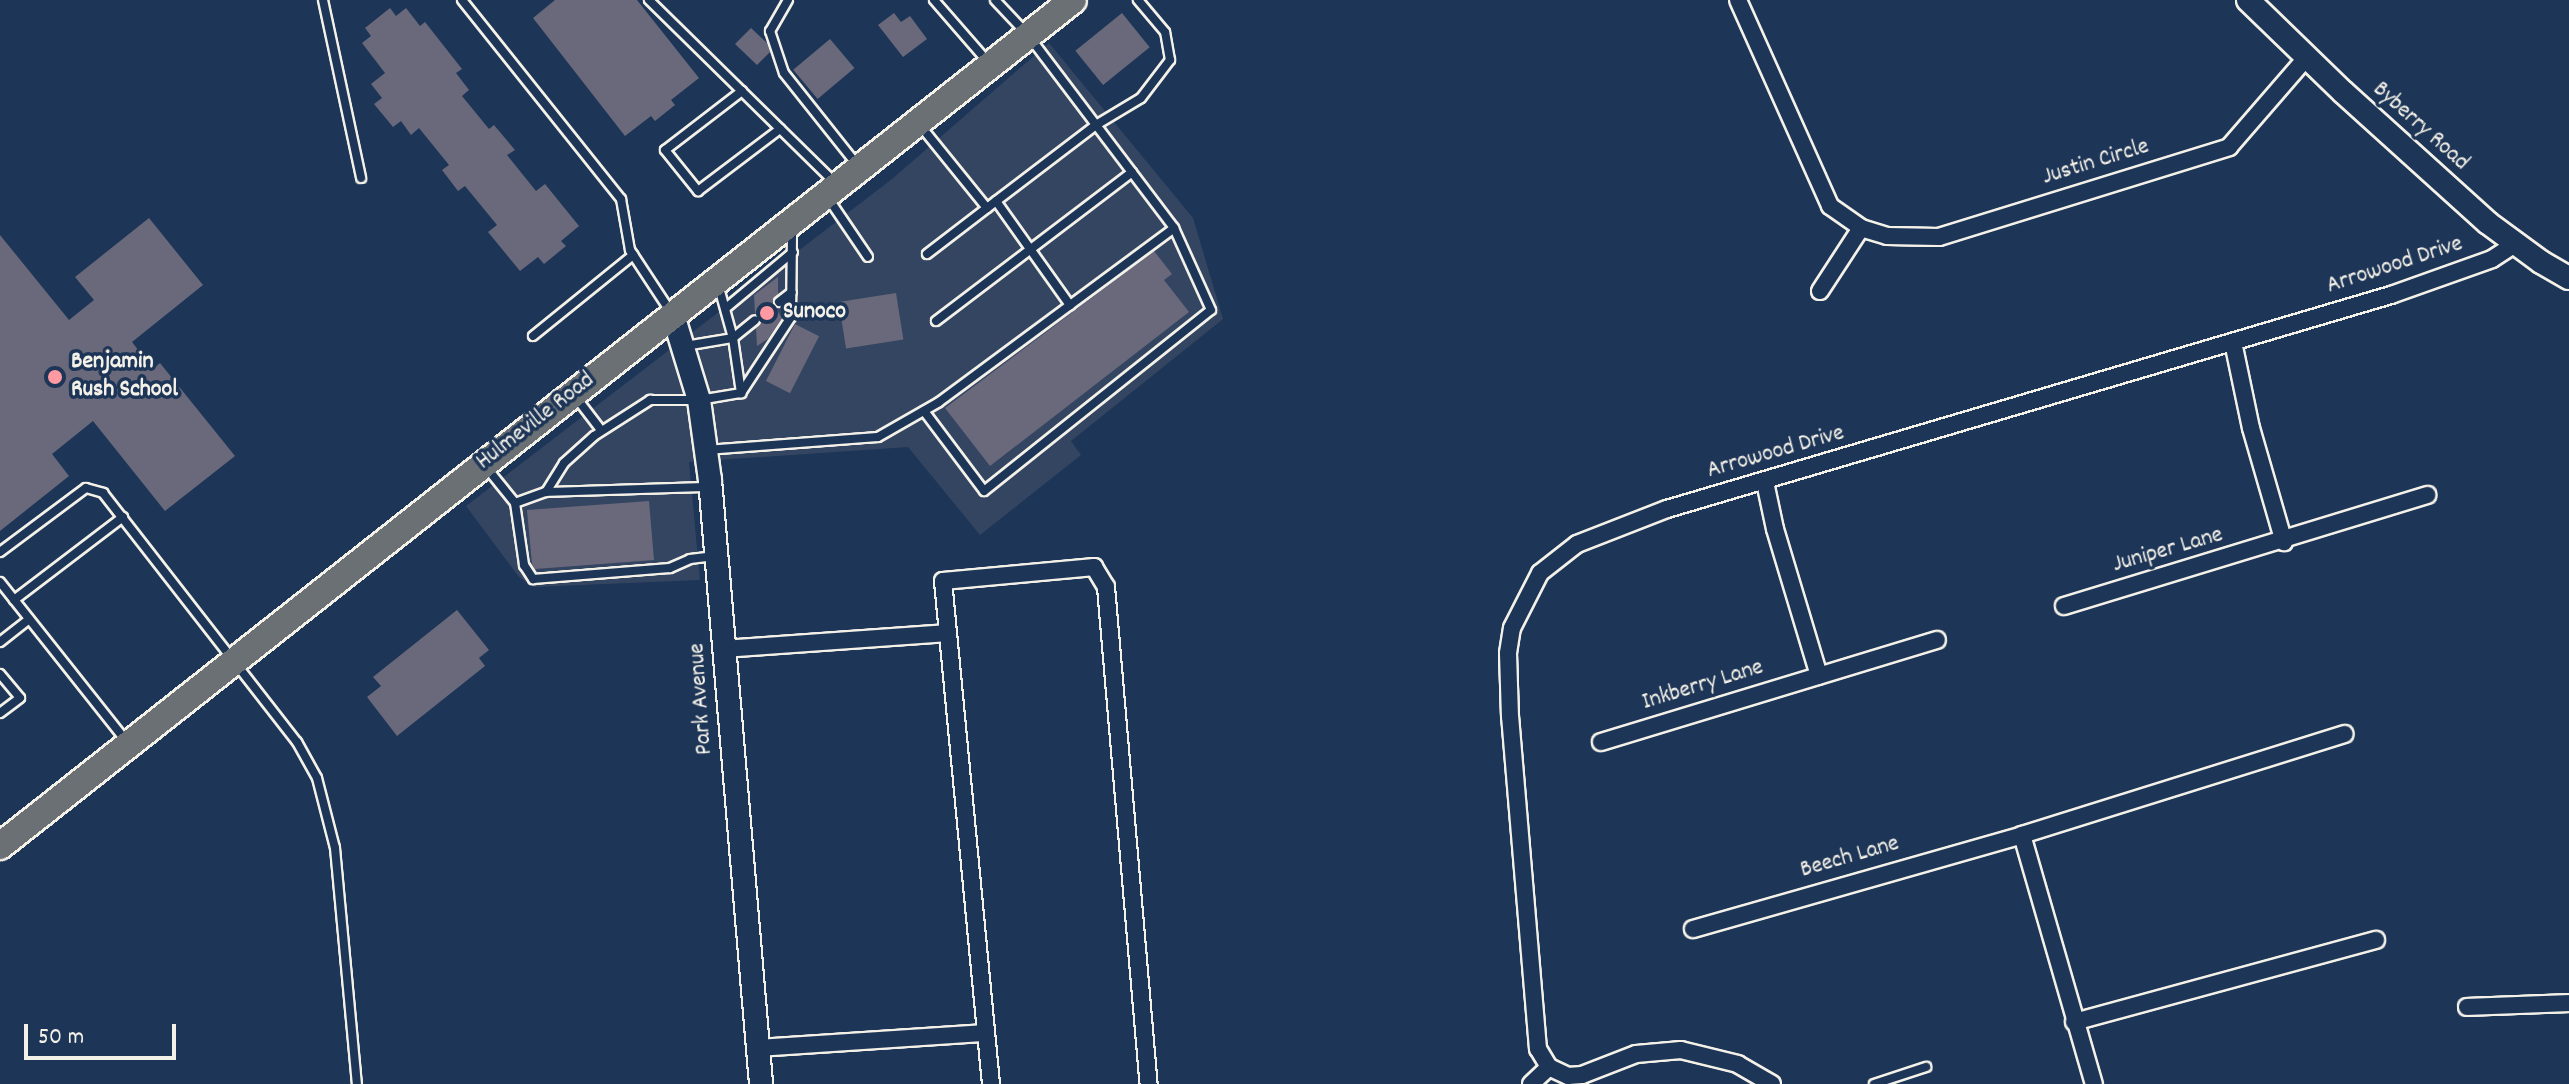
<!DOCTYPE html>
<html>
<head>
<meta charset="utf-8">
<style>
	body { margin:0 }
	#map { position:relative; width:2569px; height:1084px; overflow:hidden; background:#1d3557; font-family:Dekko,sans-serif }
	div>[style] { position:absolute }
	.built>* { inset:0; background:#344562 }
	.building>* { inset:0; background:#6a697b; transform-origin:0 0 }
	.roads { filter:drop-shadow(2px 0 #f4f1e8) drop-shadow(-2px 0 #f4f1e8) drop-shadow(0 2px #f4f1e8) drop-shadow(0 -2px #f4f1e8) }
	.service>* { height:8px; margin:-4px; padding:0 4px; transform-origin:4px; border-radius:4px; background:#1d3557 }
	.minor>* { height:16px; margin:-8px; padding:0 8px; transform-origin:8px; border-radius:8px; background:#1d3557 }
	.tertiary>* { height:22px; margin:-11px; padding:0 11px; transform-origin:11px; border-radius:11px; background:#1d3557 }
	.primary>* { height:26px; margin:-13px; padding:0 13px; transform-origin:13px; border-radius:13px; background:#6a7074 }
	.dots>* { width:22px; height:22px; translate:-50% -50%; box-sizing:border-box; border:4px solid #1d3557; border-radius:50% }
	span { translate:-50% -50%; white-space:nowrap; text-align:center; line-height:1.15; -webkit-text-stroke:7px #1d3557; paint-order:stroke }
	.street-label { font-size:24px; color:#f4f1e8 }
	.poi-label { font-size:24px; color:#f4f1e8; font-weight:700 }
	.left { translate:0 -50%; text-align:left }
	.scale { position:absolute; left:24px; top:1024px; width:152px; height:36px; box-sizing:border-box; border:4px solid #f4f1e8; border-top:0; padding-left:10px; font-size:24px; line-height:28px; white-space:nowrap; color:#f4f1e8; -webkit-text-stroke:6px #1d3557; paint-order:stroke }
</style>
</head>
<body>
<div id="map">
	<div class="built">
		<div style="clip-path:polygon(1049px 43px,1193px 218px,1223px 319px,1071px 441px,1081px 455px,980px 535px,908px 447px,689px 462px,700px 580px,534px 587px,519px 577px,466px 506px,892px 179px)"></div>
	</div>
	<div class="building">
		<div style="clip-path:polygon(555px 0,637px 0,699px 78px,671px 100px,675px 105px,655px 121px,651px 116px,625px 136px,533px 18px)"></div>
		<div style="clip-path:polygon(390px 8px,396px 16px,406px 8px,420px 26px,425px 22px,462px 69px,456px 73px,469px 90px,462px 96px,489px 129px,494px 125px,515px 150px,507px 155px,536px 191px,545px 184px,579px 226px,561px 241px,566px 246px,544px 264px,538px 257px,520px 271px,488px 232px,497px 225px,465px 186px,458px 191px,442px 170px,449px 165px,419px 128px,411px 135px,401px 121px,393px 127px,374px 104px,382px 98px,371px 84px,385px 73px,362px 43px,371px 36px,365px 28px)"></div>
		<div style="clip-path:polygon(894px 13px,901px 22px,910px 16px,927px 39px,903px 57px,878px 25px)"></div>
		<div style="left:1122px;top:13px;width:44px;height:60px;rotate:51deg"></div>
		<div style="clip-path:polygon(751px 28px,767px 43px,770px 52px,757px 65px,735px 44px)"></div>
		<div style="left:830px;top:39px;width:38px;height:48px;rotate:50deg"></div>
		<div style="clip-path:polygon(149px 218px,203px 285px,132px 342px,153px 369px,160px 363px,235px 456px,165px 511px,93px 421px,52px 454px,69px 476px,0 531px,0 235px,69px 320px,94px 300px,75px 277px)"></div>
		<div style="clip-path:polygon(1154px 251px,1172px 274px,1164px 280px,1189px 312px,990px 466px,945px 408px)"></div>
		<div style="clip-path:polygon(778px 277px,778px 294px,772px 302px,782px 318px,768px 339px,757px 346px,756px 328px,762px 320px,755px 313px,754px 295px)"></div>
		<div style="left:896px;top:293px;width:47px;height:58px;rotate:81deg"></div>
		<div style="left:795px;top:324px;width:27px;height:64px;rotate:27deg"></div>
		<div style="clip-path:polygon(649px 501px,654px 560px,535px 569px,532px 564px,527px 510px)"></div>
		<div style="clip-path:polygon(457px 610px,489px 650px,479px 658px,485px 666px,397px 736px,367px 697px,381px 686px,373px 677px)"></div>
	</div>
	<div class="roads">
		<div class="service">
			<div style="left:323px;top:0;width:182px;rotate:77.9deg"></div>
			<div style="left:462px;top:0;width:255px;rotate:51.4deg"></div>
			<div style="left:621px;top:199px;width:52px;rotate:80deg"></div>
			<div style="left:630px;top:250px;width:73px;rotate:56.7deg"></div>
			<div style="left:649px;top:0;width:260px;rotate:44.5deg"></div>
			<div style="left:788px;top:0;width:36px;rotate:120deg"></div>
			<div style="left:770px;top:31px;width:44px;rotate:71.6deg"></div>
			<div style="left:784px;top:73px;width:119px;rotate:51.5deg"></div>
			<div style="left:934px;top:0;width:81px;rotate:49deg"></div>
			<div style="left:742px;top:91px;width:97px;rotate:142.5deg"></div>
			<div style="left:665px;top:150px;width:53px;rotate:51.2deg"></div>
			<div style="left:698px;top:191px;width:103px;rotate:-37.1deg"></div>
			<div style="left:919px;top:124px;width:108px;rotate:51deg"></div>
			<div style="left:987px;top:208px;width:137px;rotate:-37.3deg"></div>
			<div style="left:1096px;top:125px;width:52px;rotate:-31deg"></div>
			<div style="left:1141px;top:98px;width:48px;rotate:-52.7deg"></div>
			<div style="left:1170px;top:60px;width:28px;rotate:-100deg"></div>
			<div style="left:1165px;top:32px;width:42px;rotate:-130.2deg"></div>
			<div style="left:828px;top:198px;width:71px;rotate:55.9deg"></div>
			<div style="left:996px;top:201px;width:128px;rotate:54.6deg"></div>
			<div style="left:927px;top:254px;width:76px;rotate:-37.5deg"></div>
			<div style="left:718px;top:284px;width:56px;rotate:74.5deg"></div>
			<div style="left:733px;top:338px;width:28px;rotate:-39deg"></div>
			<div style="left:779px;top:302px;width:16px;rotate:-38deg"></div>
			<div style="left:726px;top:308px;width:87px;rotate:-39.9deg"></div>
			<div style="left:936px;top:321px;width:246px;rotate:-37.2deg"></div>
			<div style="left:533px;top:336px;width:129px;rotate:-39deg"></div>
			<div style="left:685px;top:346px;width:49px;rotate:-9.5deg"></div>
			<div style="left:733px;top:338px;width:56px;rotate:81.7deg"></div>
			<div style="left:575px;top:396px;width:43px;rotate:52.6deg"></div>
			<div style="left:924px;top:411px;width:100px;rotate:53.1deg"></div>
			<div style="left:984px;top:491px;width:290px;rotate:-38.6deg"></div>
			<div style="left:1211px;top:310px;width:90px;rotate:-114.3deg"></div>
			<div style="left:706px;top:450px;width:172px;rotate:-4.3deg"></div>
			<div style="left:878px;top:437px;width:70px;rotate:-29.8deg"></div>
			<div style="left:939px;top:402px;width:292px;rotate:-36.5deg"></div>
			<div style="left:1174px;top:228px;width:242px;rotate:-127.1deg"></div>
			<div style="left:1028px;top:35px;width:48px;rotate:-133.3deg"></div>
			<div style="left:486px;top:467px;width:46px;rotate:51.1deg"></div>
			<div style="left:515px;top:503px;width:63px;rotate:81.7deg"></div>
			<div style="left:524px;top:565px;width:17px;rotate:57deg"></div>
			<div style="left:533px;top:579px;width:137px;rotate:-4.6deg"></div>
			<div style="left:670px;top:568px;width:22px;rotate:-24deg"></div>
			<div style="left:690px;top:559px;width:25px;rotate:-7deg"></div>
			<div style="left:546px;top:492px;width:34px;rotate:-58deg"></div>
			<div style="left:564px;top:463px;width:40px;rotate:-42deg"></div>
			<div style="left:594px;top:436px;width:67px;rotate:-32.7deg"></div>
			<div style="left:650px;top:400px;width:49px"></div>
			<div style="left:699px;top:400px;width:43px;rotate:-9.5deg"></div>
			<div style="left:741px;top:393px;width:91px;rotate:-56.7deg"></div>
			<div style="left:791px;top:317px;width:87px;rotate:-89.3deg"></div>
			<div style="left:515px;top:503px;width:33px;rotate:-20deg"></div>
			<div style="left:546px;top:492px;width:162px;rotate:-1.8deg"></div>
			<div style="left:0;top:552px;width:107px;rotate:-36.7deg"></div>
			<div style="left:86px;top:488px;width:18px;rotate:16deg"></div>
			<div style="left:103px;top:493px;width:316px;rotate:52.1deg"></div>
			<div style="left:297px;top:742px;width:41px;rotate:60.9deg"></div>
			<div style="left:317px;top:778px;width:72px;rotate:75.6deg"></div>
			<div style="left:335px;top:848px;width:237px;rotate:84.7deg"></div>
			<div style="left:0;top:582px;width:203px;rotate:51.6deg"></div>
			<div style="left:14px;top:600px;width:137px;rotate:-37.3deg"></div>
			<div style="left:0;top:642px;width:37px;rotate:-38deg"></div>
			<div style="left:0;top:674px;width:31px;rotate:50deg"></div>
			<div style="left:20px;top:698px;width:25px;rotate:143deg"></div>
			<div style="left:1874px;top:1084px;width:55px;rotate:-18.1deg"></div>
		</div>
		<div class="minor">
			<div style="left:1738px;top:0;width:226px;rotate:65.9deg"></div>
			<div style="left:1830px;top:206px;width:38px;rotate:35deg"></div>
			<div style="left:1861px;top:228px;width:27px;rotate:17deg"></div>
			<div style="left:1887px;top:236px;width:52px;rotate:1.1deg"></div>
			<div style="left:1939px;top:237px;width:304px;rotate:-17.2deg"></div>
			<div style="left:2229px;top:147px;width:119px;rotate:-49.1deg"></div>
			<div style="left:1820px;top:291px;width:75px;rotate:-56.9deg"></div>
			<div style="left:2233px;top:342px;width:88px;rotate:78.2deg"></div>
			<div style="left:2251px;top:428px;width:119px;rotate:73.9deg"></div>
			<div style="left:1765px;top:482px;width:48px;rotate:78deg"></div>
			<div style="left:1775px;top:529px;width:153px;rotate:73.3deg"></div>
			<div style="left:2064px;top:606px;width:380px;rotate:-17deg"></div>
			<div style="left:724px;top:649px;width:224px;rotate:-4.1deg"></div>
			<div style="left:1601px;top:742px;width:351px;rotate:-16.9deg"></div>
			<div style="left:2022px;top:835px;width:259px;rotate:73.9deg"></div>
			<div style="left:1693px;top:929px;width:342px;rotate:-15.9deg"></div>
			<div style="left:2022px;top:835px;width:338px;rotate:-17.4deg"></div>
			<div style="left:2467px;top:1007px;width:102px;rotate:-2.2deg"></div>
			<div style="left:2074px;top:1022px;width:313px;rotate:-15.2deg"></div>
			<div style="left:758px;top:1048px;width:228px;rotate:-3.8deg"></div>
			<div style="left:991px;top:1084px;width:505px;rotate:-95.45deg"></div>
			<div style="left:943px;top:581px;width:152px;rotate:-5.3deg"></div>
			<div style="left:1094px;top:567px;width:23px;rotate:59deg"></div>
			<div style="left:1106px;top:587px;width:499px;rotate:85.1deg"></div>
			<div style="left:1531px;top:1084px;width:25px;rotate:-43deg"></div>
			<div style="left:1772px;top:1084px;width:39px;rotate:-150deg"></div>
			<div style="left:1738px;top:1064px;width:59px;rotate:-166.2deg"></div>
			<div style="left:1681px;top:1050px;width:45px;rotate:174.9deg"></div>
			<div style="left:1636px;top:1054px;width:58px;rotate:158.7deg"></div>
			<div style="left:1582px;top:1075px;width:14px;rotate:176deg"></div>
			<div style="left:1568px;top:1076px;width:21px;rotate:-155deg"></div>
			<div style="left:1549px;top:1067px;width:21px;rotate:-121deg"></div>
			<div style="left:1538px;top:1049px;width:333px;rotate:-94.8deg"></div>
			<div style="left:1510px;top:717px;width:64px;rotate:-91.8deg"></div>
			<div style="left:1508px;top:653px;width:25px;rotate:-81deg"></div>
			<div style="left:1512px;top:628px;width:62px;rotate:-63deg"></div>
			<div style="left:1540px;top:573px;width:47px;rotate:-38.1deg"></div>
			<div style="left:1577px;top:544px;width:97px;rotate:-21.3deg"></div>
			<div style="left:1667px;top:509px;width:755px;rotate:-16.47deg"></div>
			<div style="left:2391px;top:295px;width:107px;rotate:-19.6deg"></div>
			<div style="left:2492px;top:259px;width:27px;rotate:-33deg"></div>
		</div>
		<div class="tertiary">
			<div style="left:2248px;top:0;width:132px;rotate:44.1deg"></div>
			<div style="left:2343px;top:92px;width:195px;rotate:42.1deg"></div>
			<div style="left:2488px;top:223px;width:66px;rotate:36.3deg"></div>
			<div style="left:2541px;top:262px;width:32px;rotate:30deg"></div>
			<div style="left:673px;top:315px;width:89px;rotate:73deg"></div>
			<div style="left:699px;top:400px;width:81px;rotate:82.2deg"></div>
			<div style="left:710px;top:480px;width:606px;rotate:85.17deg"></div>
		</div>
		<div class="primary">
			<div style="left:0;top:846px;width:1366px;rotate:-38.25deg"></div>
		</div>
	</div>
	<div class="dots">
		<div style="left:767px;top:313px;background:#ff9aa2"></div>
		<div style="left:55px;top:377px;background:#ff9aa2"></div>
	</div>
	<div class="street-label">
		<span style="left:2420px;top:127px;rotate:42deg">Byberry Road</span>
		<span style="left:2096px;top:163px;rotate:-17deg">Justin Circle</span>
		<span style="left:2395px;top:266px;rotate:-18deg">Arrowood Drive</span>
		<span style="left:536px;top:422px;rotate:-38deg">Hulmeville Road</span>
		<span style="left:1776px;top:453px;rotate:-16deg">Arrowood Drive</span>
		<span style="left:2168px;top:551px;rotate:-16deg">Juniper Lane</span>
		<span style="left:1703px;top:686px;rotate:-17deg">Inkberry Lane</span>
		<span style="left:702px;top:699px;rotate:-94deg">Park Avenue</span>
		<span style="left:1850px;top:858px;rotate:-16deg">Beech Lane</span>
	</div>
	<div class="poi-label">
		<span class="left" style="left:783px;top:313px">Sunoco</span>
		<span class="left" style="left:71px;top:377px">Benjamin<br>Rush School</span>
	</div>
	<div class="scale">50 m</div>
</div>
</body>
</html>
